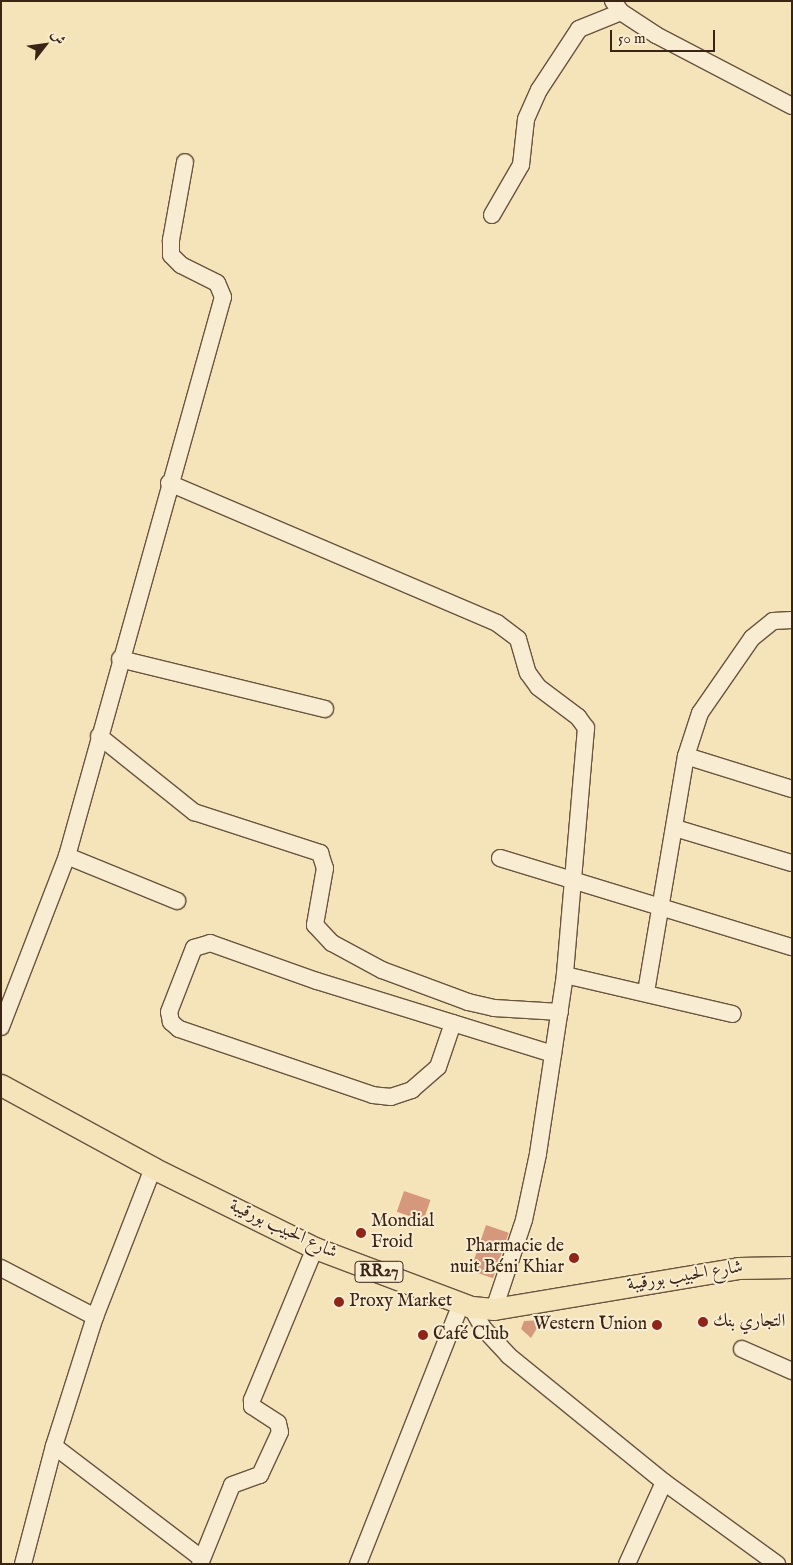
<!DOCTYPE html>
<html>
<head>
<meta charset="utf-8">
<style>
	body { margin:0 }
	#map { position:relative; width:793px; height:1565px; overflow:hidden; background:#f5e4ba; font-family:"IM FELL English",Amiri,serif }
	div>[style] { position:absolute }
	.building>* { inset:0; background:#d5987c; transform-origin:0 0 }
	.roads { filter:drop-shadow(1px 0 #69543f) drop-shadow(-1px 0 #69543f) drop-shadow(0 1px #69543f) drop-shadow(0 -1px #69543f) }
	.minor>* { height:16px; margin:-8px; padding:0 8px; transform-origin:8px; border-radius:8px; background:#f8edd2 }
	.major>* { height:21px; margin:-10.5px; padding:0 10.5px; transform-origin:10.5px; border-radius:10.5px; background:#f5e4ba }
	.dots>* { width:14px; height:14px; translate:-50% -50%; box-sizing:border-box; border:2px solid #f8edd2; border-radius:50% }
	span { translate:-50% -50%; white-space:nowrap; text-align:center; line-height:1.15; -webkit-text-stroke:4px #f8edd2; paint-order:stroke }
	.shield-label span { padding:1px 4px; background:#f8edd2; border:1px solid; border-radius:4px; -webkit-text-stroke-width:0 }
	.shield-label { font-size:16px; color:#3a2416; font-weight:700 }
	.poi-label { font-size:18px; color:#3a2416 }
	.left { translate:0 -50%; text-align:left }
	.right { translate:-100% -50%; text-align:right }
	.street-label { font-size:18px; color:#3a2416 }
	.frame { position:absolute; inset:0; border:2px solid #3a2416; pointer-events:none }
	.north { position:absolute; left:20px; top:20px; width:50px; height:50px; -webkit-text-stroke:4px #f8edd2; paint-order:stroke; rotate:60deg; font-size:14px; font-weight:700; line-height:20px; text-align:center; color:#3a2416 }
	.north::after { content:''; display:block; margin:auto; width:18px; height:22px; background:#3a2416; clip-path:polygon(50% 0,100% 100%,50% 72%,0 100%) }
	.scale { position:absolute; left:610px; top:30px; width:105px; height:22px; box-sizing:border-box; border:2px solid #3a2416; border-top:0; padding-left:6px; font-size:15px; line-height:18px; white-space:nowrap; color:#3a2416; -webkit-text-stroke:4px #f8edd2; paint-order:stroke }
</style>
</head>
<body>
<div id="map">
	<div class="building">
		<div style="left:404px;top:1191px;width:28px;height:22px;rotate:19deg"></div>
		<div style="left:486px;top:1225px;width:24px;height:48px;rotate:19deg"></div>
		<div style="clip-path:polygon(542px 1320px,531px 1338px,521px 1329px,524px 1321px)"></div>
	</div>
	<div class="roads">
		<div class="minor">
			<div style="left:613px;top:1px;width:14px;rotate:54deg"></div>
			<div style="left:621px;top:12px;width:42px;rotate:33.3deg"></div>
			<div style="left:656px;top:35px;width:153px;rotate:27.6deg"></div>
			<div style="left:492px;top:215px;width:58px;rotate:-59.9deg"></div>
			<div style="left:521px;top:165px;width:46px;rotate:-83.8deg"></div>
			<div style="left:526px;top:119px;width:32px;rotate:-66deg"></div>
			<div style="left:539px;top:90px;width:73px;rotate:-56.7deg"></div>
			<div style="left:579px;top:29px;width:45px;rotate:-22deg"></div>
			<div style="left:169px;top:483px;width:357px;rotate:23.1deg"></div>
			<div style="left:497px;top:623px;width:26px;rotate:37deg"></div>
			<div style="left:518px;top:639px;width:35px;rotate:74deg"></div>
			<div style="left:528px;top:673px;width:17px;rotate:54deg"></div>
			<div style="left:538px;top:687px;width:50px;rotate:36.9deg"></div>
			<div style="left:578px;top:717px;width:14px;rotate:54deg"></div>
			<div style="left:586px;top:728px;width:248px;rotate:94.9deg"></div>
			<div style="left:565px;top:975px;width:181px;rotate:98.6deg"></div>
			<div style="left:538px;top:1154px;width:67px;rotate:102deg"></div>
			<div style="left:524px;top:1220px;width:94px;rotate:108.6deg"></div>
			<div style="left:120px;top:659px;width:211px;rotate:13.7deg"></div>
			<div style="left:99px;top:736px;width:122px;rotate:38.7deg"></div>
			<div style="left:194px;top:812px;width:133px;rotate:18deg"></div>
			<div style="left:320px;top:853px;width:16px;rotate:72deg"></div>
			<div style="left:325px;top:868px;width:58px;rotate:100deg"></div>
			<div style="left:315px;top:925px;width:25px;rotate:47deg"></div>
			<div style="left:332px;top:943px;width:57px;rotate:28.4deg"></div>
			<div style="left:382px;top:970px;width:92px;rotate:20.4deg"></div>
			<div style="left:468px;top:1002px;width:27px;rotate:13deg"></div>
			<div style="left:494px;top:1008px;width:66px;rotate:3.5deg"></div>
			<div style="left:686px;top:756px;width:111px;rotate:17.3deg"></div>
			<div style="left:675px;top:828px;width:122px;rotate:16.7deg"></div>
			<div style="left:67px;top:856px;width:119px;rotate:22.2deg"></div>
			<div style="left:500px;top:858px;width:305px;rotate:17deg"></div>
			<div style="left:565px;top:975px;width:172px;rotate:13.1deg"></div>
			<div style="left:646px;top:992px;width:239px;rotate:-80.4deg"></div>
			<div style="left:686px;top:756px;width:45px;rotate:-72deg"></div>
			<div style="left:700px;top:713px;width:91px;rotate:-55.3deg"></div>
			<div style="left:752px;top:638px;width:27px;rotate:-39deg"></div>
			<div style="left:773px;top:621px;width:19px;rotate:-3deg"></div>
			<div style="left:453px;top:1023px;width:46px;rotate:108.8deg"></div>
			<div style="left:438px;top:1067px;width:35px;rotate:139deg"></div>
			<div style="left:412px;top:1090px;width:22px;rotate:162deg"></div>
			<div style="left:391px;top:1097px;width:18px;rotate:-174deg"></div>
			<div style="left:373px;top:1095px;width:205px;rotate:-161.2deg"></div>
			<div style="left:179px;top:1029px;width:11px;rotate:-139deg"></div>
			<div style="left:171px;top:1022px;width:10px;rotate:-101deg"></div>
			<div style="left:169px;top:1012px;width:69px;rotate:-68.7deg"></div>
			<div style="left:194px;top:948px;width:17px;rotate:-17deg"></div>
			<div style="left:210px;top:943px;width:114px;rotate:19.6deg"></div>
			<div style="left:317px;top:981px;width:247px;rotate:17.2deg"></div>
			<div style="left:1px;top:1027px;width:183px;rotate:-68.9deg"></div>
			<div style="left:67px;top:856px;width:580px;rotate:-74.41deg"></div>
			<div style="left:223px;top:297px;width:15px;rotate:-113deg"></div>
			<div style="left:217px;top:283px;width:40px;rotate:-153.4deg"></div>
			<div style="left:181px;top:265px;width:14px;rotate:-135deg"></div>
			<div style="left:171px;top:255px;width:15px;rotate:-90deg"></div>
			<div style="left:171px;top:240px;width:79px;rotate:-79.8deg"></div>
			<div style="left:1px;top:1268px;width:106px;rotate:27.5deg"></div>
			<div style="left:471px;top:1307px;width:24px;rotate:60deg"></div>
			<div style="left:483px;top:1328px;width:38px;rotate:47deg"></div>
			<div style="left:509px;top:1356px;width:200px;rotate:39.1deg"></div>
			<div style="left:664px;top:1482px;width:140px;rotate:36deg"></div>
			<div style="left:742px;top:1349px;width:55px;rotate:23.7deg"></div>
			<div style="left:54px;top:1446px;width:185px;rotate:37.3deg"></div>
			<div style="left:23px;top:1564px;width:122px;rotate:-75.3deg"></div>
			<div style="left:54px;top:1446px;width:135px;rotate:-72.4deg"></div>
			<div style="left:95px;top:1317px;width:160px;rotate:-68.7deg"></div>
			<div style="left:200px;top:1564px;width:85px;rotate:-67.9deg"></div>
			<div style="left:232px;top:1485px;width:30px;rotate:-20deg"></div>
			<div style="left:260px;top:1475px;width:47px;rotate:-65.1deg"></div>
			<div style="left:280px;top:1432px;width:9px;rotate:-103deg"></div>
			<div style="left:278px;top:1423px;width:31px;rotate:-147deg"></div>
			<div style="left:252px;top:1406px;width:6px;rotate:-90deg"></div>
			<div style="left:252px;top:1400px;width:165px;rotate:-67.5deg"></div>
			<div style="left:358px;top:1564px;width:280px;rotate:-68.4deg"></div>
			<div style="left:627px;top:1564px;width:90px;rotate:-65.7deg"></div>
		</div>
		<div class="major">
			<div style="left:1px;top:1085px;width:173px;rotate:28.6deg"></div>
			<div style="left:153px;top:1168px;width:181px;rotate:26.3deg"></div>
			<div style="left:315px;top:1248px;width:167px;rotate:20.7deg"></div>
			<div style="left:471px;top:1307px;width:23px;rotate:5deg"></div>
			<div style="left:494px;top:1309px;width:247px;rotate:-9.5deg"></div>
			<div style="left:738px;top:1268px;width:54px;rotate:-1.1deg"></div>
		</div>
	</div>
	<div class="dots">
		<div style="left:361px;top:1233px;background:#8f2418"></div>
		<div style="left:574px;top:1258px;background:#8f2418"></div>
		<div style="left:339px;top:1302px;background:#8f2418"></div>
		<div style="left:703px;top:1322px;background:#8f2418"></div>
		<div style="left:657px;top:1325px;background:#8f2418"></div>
		<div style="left:423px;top:1335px;background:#8f2418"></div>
	</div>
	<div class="shield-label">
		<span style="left:379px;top:1272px">RR27</span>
	</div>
	<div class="poi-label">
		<span class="left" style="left:371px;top:1233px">Mondial<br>Froid</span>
		<span class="right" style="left:564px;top:1258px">Pharmacie de<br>nuit Béni Khiar</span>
		<span class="left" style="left:349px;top:1302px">Proxy Market</span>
		<span class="left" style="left:713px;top:1322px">التجاري بنك</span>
		<span class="right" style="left:647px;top:1325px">Western Union</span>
		<span class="left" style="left:433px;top:1335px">Café Club</span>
	</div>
	<div class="street-label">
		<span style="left:283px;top:1230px;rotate:25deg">شارع الحبيب بورقيبة</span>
		<span style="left:685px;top:1277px;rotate:-9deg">شارع الحبيب بورقيبة</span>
	</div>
	<div class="frame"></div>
	<div class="north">ش</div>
	<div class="scale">50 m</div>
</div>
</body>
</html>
